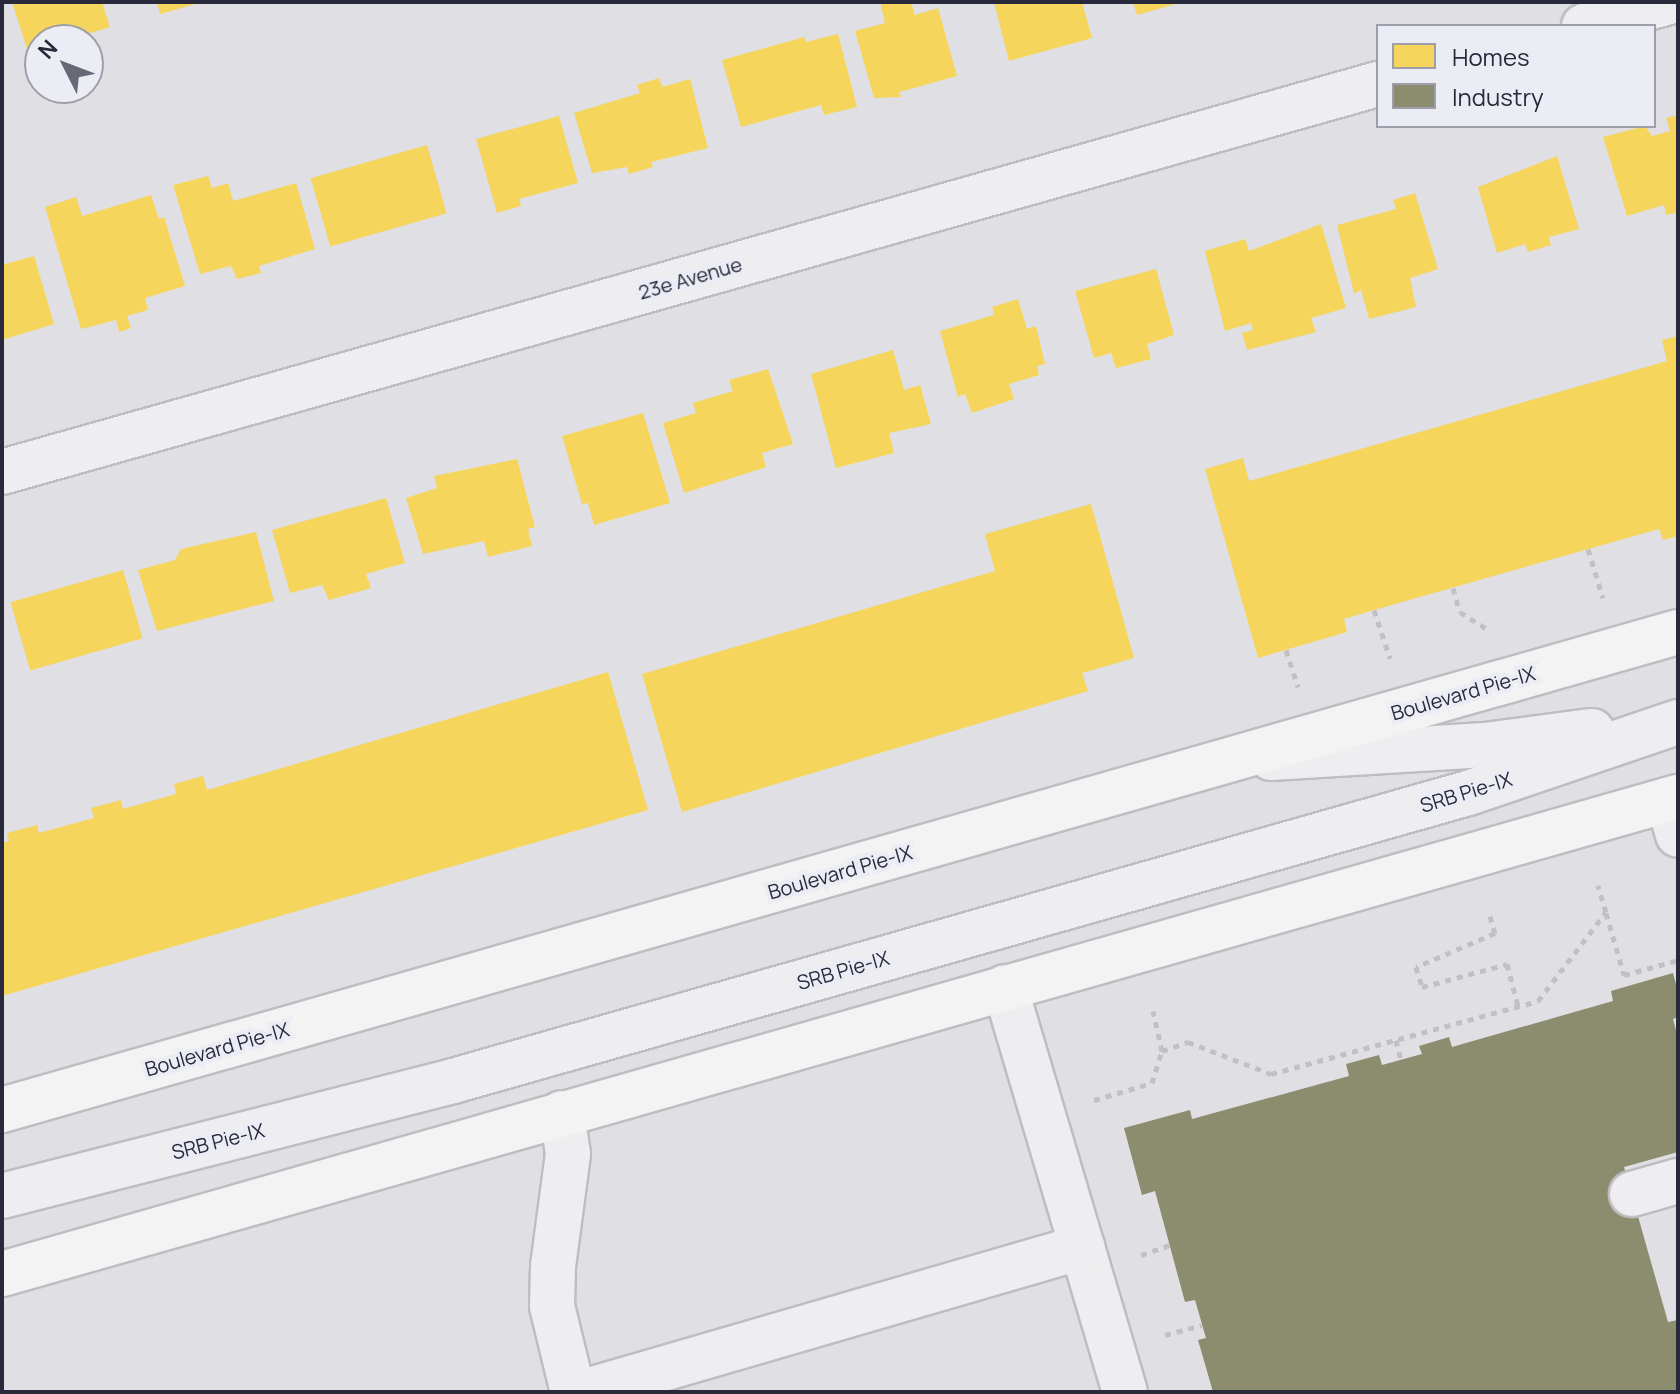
<!DOCTYPE html>
<html>
<head>
<meta charset="utf-8">
<style>
	body { margin:0 }
	#map { position:relative; width:1680px; height:1394px; overflow:hidden; background:#dfdfe4; font-family:Manrope,sans-serif }
	div>[style] { position:absolute }
	.homes>* { inset:0; background:#f6d55c; transform-origin:0 0 }
	.industry>* { inset:0; background:#8c8c6e }
	.path>* { height:5px; margin-top:-2.5px; transform-origin:0; background:repeating-linear-gradient(90deg,#c0c0c5 0 6px,transparent 0 12px) }
	.roads { filter:drop-shadow(2px 0 #bdbdc2) drop-shadow(-2px 0 #bdbdc2) drop-shadow(0 2px #bdbdc2) drop-shadow(0 -2px #bdbdc2) }
	.minor>* { height:44px; margin:-22px; padding:0 22px; transform-origin:22px; border-radius:22px; background:#eeeef0 }
	.major>* { height:44px; margin:-22px; padding:0 22px; transform-origin:22px; border-radius:22px; background:#f3f3f4 }
	span { translate:-50% -50%; white-space:nowrap; text-align:center; line-height:1.15; -webkit-text-stroke:8px #ecedf4; paint-order:stroke }
	.street-label { font-size:20px; color:#282a3b }
	.frame { position:absolute; inset:0; border:4px solid #282a3b; pointer-events:none }
	.legend { position:absolute; left:1376px; top:24px; width:280px; height:104px; box-sizing:border-box; background:#ecedf4; border:2px solid #9e9faa; margin:0; padding:10px 14px; list-style:none; font-size:24px; color:#282a3b }
	.legend li { display:flex; align-items:center; gap:16px; height:40px }
	.legend b { width:40px; border:2px solid #9e9faa }
	.north { position:absolute; left:24px; top:24px; width:80px; height:80px; box-sizing:border-box; background:#ecedf4; border:2px solid #9e9faa; border-radius:50%; rotate:312deg; font-size:22px; font-weight:700; line-height:32px; text-align:center; color:#282a3b }
	.north::after { content:''; display:block; margin:auto; width:28px; height:36px; background:#686976; clip-path:polygon(50% 0,100% 100%,50% 72%,0 100%) }
</style>
</head>
<body>
<div id="map">
	<div class="homes">
		<div style="clip-path:polygon(12px 2px,102px 2px,110px 27px,67px 40px,40px 40px,40px 48px,28px 52px)"></div>
		<div style="clip-path:polygon(157px 2px,199px 2px,199px 3px,160px 14px)"></div>
		<div style="clip-path:polygon(880px 2px,911px 2px,915px 15px,938px 8px,957px 76px,899px 92px,901px 97px,874px 98px,855px 31px,885px 23px)"></div>
		<div style="clip-path:polygon(994px 2px,1082px 2px,1092px 38px,1009px 61px)"></div>
		<div style="clip-path:polygon(1133px 2px,1179px 2px,1179px 3px,1137px 15px)"></div>
		<div style="clip-path:polygon(838px 34px,857px 107px,824px 115px,821px 105px,741px 127px,722px 60px,804px 37px,806px 42px)"></div>
		<div style="clip-path:polygon(659px 78px,662px 87px,690px 79px,708px 148px,651px 162px,653px 167px,629px 174px,627px 167px,592px 173px,574px 113px,640px 93px,637px 85px)"></div>
		<div style="clip-path:polygon(1678px 115px,1678px 212px,1666px 215px,1664px 205px,1627px 216px,1603px 137px,1645px 126px,1652px 136px,1670px 131px,1666px 118px)"></div>
		<div style="clip-path:polygon(559px 116px,578px 183px,519px 199px,521px 206px,497px 213px,476px 139px)"></div>
		<div style="left:427px;top:145px;width:71px;height:121px;rotate:74deg"></div>
		<div style="clip-path:polygon(1557px 156px,1579px 229px,1549px 237px,1551px 245px,1528px 252px,1525px 244px,1497px 253px,1478px 187px)"></div>
		<div style="clip-path:polygon(208px 176px,212px 188px,228px 183px,233px 201px,296px 183px,315px 249px,259px 266px,261px 273px,237px 279px,231px 266px,200px 274px,173px 185px)"></div>
		<div style="clip-path:polygon(1415px 193px,1438px 269px,1410px 278px,1416px 307px,1369px 319px,1361px 290px,1354px 293px,1337px 225px,1396px 209px,1393px 200px)"></div>
		<div style="clip-path:polygon(151px 195px,159px 219px,164px 217px,185px 286px,145px 298px,148px 310px,127px 316px,131px 328px,119px 332px,116px 320px,81px 329px,45px 207px,76px 197px,82px 216px)"></div>
		<div style="clip-path:polygon(1321px 224px,1346px 308px,1311px 318px,1316px 332px,1247px 350px,1242px 333px,1253px 330px,1251px 323px,1225px 331px,1205px 251px,1245px 239px,1249px 251px)"></div>
		<div style="clip-path:polygon(34px 256px,54px 324px,2px 340px,2px 265px)"></div>
		<div style="clip-path:polygon(1156px 269px,1174px 335px,1147px 344px,1151px 359px,1116px 368px,1111px 353px,1094px 358px,1075px 291px)"></div>
		<div style="clip-path:polygon(1018px 299px,1027px 329px,1036px 326px,1045px 364px,1037px 366px,1039px 375px,1009px 384px,1014px 399px,972px 413px,965px 394px,958px 397px,940px 331px,994px 315px,992px 307px)"></div>
		<div style="clip-path:polygon(1678px 336px,1678px 536px,1663px 540px,1659px 529px,1374px 610px,1344px 619px,1347px 632px,1258px 658px,1205px 469px,1243px 458px,1249px 481px,1667px 361px,1662px 340px)"></div>
		<div style="clip-path:polygon(893px 350px,904px 390px,920px 385px,931px 424px,889px 433px,894px 453px,836px 468px,811px 374px)"></div>
		<div style="clip-path:polygon(768px 369px,793px 444px,762px 453px,766px 467px,684px 493px,663px 423px,696px 413px,693px 403px,733px 391px,729px 380px)"></div>
		<div style="clip-path:polygon(643px 413px,670px 503px,594px 525px,588px 503px,582px 504px,562px 436px)"></div>
		<div style="clip-path:polygon(517px 459px,535px 527px,528px 529px,532px 546px,488px 557px,484px 541px,423px 554px,406px 498px,437px 488px,434px 476px)"></div>
		<div style="clip-path:polygon(386px 498px,405px 563px,366px 574px,371px 588px,329px 600px,322px 585px,290px 593px,272px 530px)"></div>
		<div style="clip-path:polygon(1091px 504px,1134px 658px,1082px 673px,1088px 691px,682px 812px,642px 674px,995px 571px,985px 534px)"></div>
		<div style="clip-path:polygon(256px 532px,274px 601px,157px 631px,138px 570px,175px 560px,181px 549px)"></div>
		<div style="left:123px;top:570px;width:71px;height:117px;rotate:74deg"></div>
		<div style="clip-path:polygon(608px 672px,648px 810px,2px 996px,2px 843px,9px 841px,7px 833px,37px 825px,39px 833px,94px 818px,91px 808px,121px 800px,123px 809px,176px 794px,174px 784px,203px 776px,207px 790px)"></div>
	</div>
	<div class="industry">
		<div style="clip-path:polygon(1673px 973px,1678px 992px,1678px 1017px,1673px 1019px,1678px 1038px,1678px 1152px,1624px 1167px,1668px 1322px,1678px 1320px,1678px 1392px,1213px 1392px,1198px 1340px,1206px 1338px,1195px 1300px,1185px 1302px,1155px 1191px,1142px 1195px,1124px 1128px,1190px 1110px,1192px 1119px,1349px 1076px,1346px 1064px,1379px 1055px,1382px 1065px,1422px 1054px,1419px 1046px,1449px 1037px,1452px 1047px,1613px 1001px,1611px 991px)"></div>
	</div>
	<div class="path">
		<div style="left:1588px;top:549px;width:51px;rotate:73deg"></div>
		<div style="left:1453px;top:588px;width:25px;rotate:74deg"></div>
		<div style="left:1460px;top:612px;width:34px;rotate:32deg"></div>
		<div style="left:1374px;top:610px;width:51px;rotate:71.6deg"></div>
		<div style="left:1286px;top:650px;width:39px;rotate:72deg"></div>
		<div style="left:1606px;top:913px;width:65px;rotate:73.8deg"></div>
		<div style="left:1624px;top:975px;width:56px;rotate:-15.5deg"></div>
		<div style="left:1490px;top:916px;width:18px;rotate:74deg"></div>
		<div style="left:1495px;top:933px;width:86px;rotate:156.7deg"></div>
		<div style="left:1416px;top:967px;width:21px;rotate:73deg"></div>
		<div style="left:1422px;top:987px;width:88px;rotate:-15.1deg"></div>
		<div style="left:1507px;top:964px;width:43px;rotate:75.3deg"></div>
		<div style="left:1396px;top:1040px;width:21px;rotate:76deg"></div>
		<div style="left:1162px;top:1051px;width:28px;rotate:-19deg"></div>
		<div style="left:1188px;top:1042px;width:89px;rotate:21.1deg"></div>
		<div style="left:1271px;top:1074px;width:277px;rotate:-15.3deg"></div>
		<div style="left:1538px;top:1001px;width:112px;rotate:-52.6deg"></div>
		<div style="left:1606px;top:912px;width:28px;rotate:-107deg"></div>
		<div style="left:1094px;top:1100px;width:60px;rotate:-16.3deg"></div>
		<div style="left:1152px;top:1083px;width:34px;rotate:-73deg"></div>
		<div style="left:1162px;top:1051px;width:41px;rotate:-102.7deg"></div>
		<div style="left:1141px;top:1255px;width:31px;rotate:-19deg"></div>
		<div style="left:1165px;top:1335px;width:38px;rotate:-15deg"></div>
	</div>
	<div class="roads">
		<div class="minor">
			<div style="left:1584px;top:26px;width:88px;rotate:-15.8deg"></div>
			<div style="left:2px;top:472px;width:1430px;rotate:-15.75deg"></div>
			<div style="left:1271px;top:758px;width:214px;rotate:-3.5deg"></div>
			<div style="left:1485px;top:745px;width:108px;rotate:-7.5deg"></div>
			<div style="left:1668px;top:800px;width:36px;rotate:74deg"></div>
			<div style="left:562px;top:1113px;width:41px;rotate:81.7deg"></div>
			<div style="left:568px;top:1154px;width:113px;rotate:97.6deg"></div>
			<div style="left:553px;top:1266px;width:40px;rotate:91.4deg"></div>
			<div style="left:552px;top:1306px;width:89px;rotate:76.3deg"></div>
			<div style="left:1632px;top:1194px;width:48px;rotate:-15.8deg"></div>
			<div style="left:2px;top:1196px;width:465px;rotate:-14.3deg"></div>
			<div style="left:453px;top:1081px;width:1055px;rotate:-15.84deg"></div>
			<div style="left:1468px;top:793px;width:222px;rotate:-18.7deg"></div>
			<div style="left:1082px;top:1247px;width:151px;rotate:73.5deg"></div>
			<div style="left:583px;top:1392px;width:520px;rotate:-16.2deg"></div>
			<div style="left:1082px;top:1247px;width:271px;rotate:-106.5deg"></div>
		</div>
		<div class="major">
			<div style="left:2px;top:1110px;width:1743px;rotate:-15.92deg"></div>
			<div style="left:2px;top:1274px;width:1743px;rotate:-15.89deg"></div>
		</div>
	</div>
	<div class="street-label">
		<span style="left:690px;top:278px;rotate:-16deg">23e Avenue</span>
		<span style="left:1463px;top:693px;rotate:-16deg">Boulevard Pie-IX</span>
		<span style="left:1466px;top:792px;rotate:-17deg">SRB Pie-IX</span>
		<span style="left:840px;top:872px;rotate:-16deg">Boulevard Pie-IX</span>
		<span style="left:843px;top:970px;rotate:-16deg">SRB Pie-IX</span>
		<span style="left:217px;top:1049px;rotate:-16deg">Boulevard Pie-IX</span>
		<span style="left:218px;top:1141px;rotate:-14deg">SRB Pie-IX</span>
	</div>
	<div class="frame"></div>
	<ul class="legend">
	<li><b style="height:22px;background:#f6d55c"></b>Homes</li>
	<li><b style="height:22px;background:#8c8c6e"></b>Industry</li>
	</ul>
	<div class="north">N</div>
</div>
</body>
</html>
